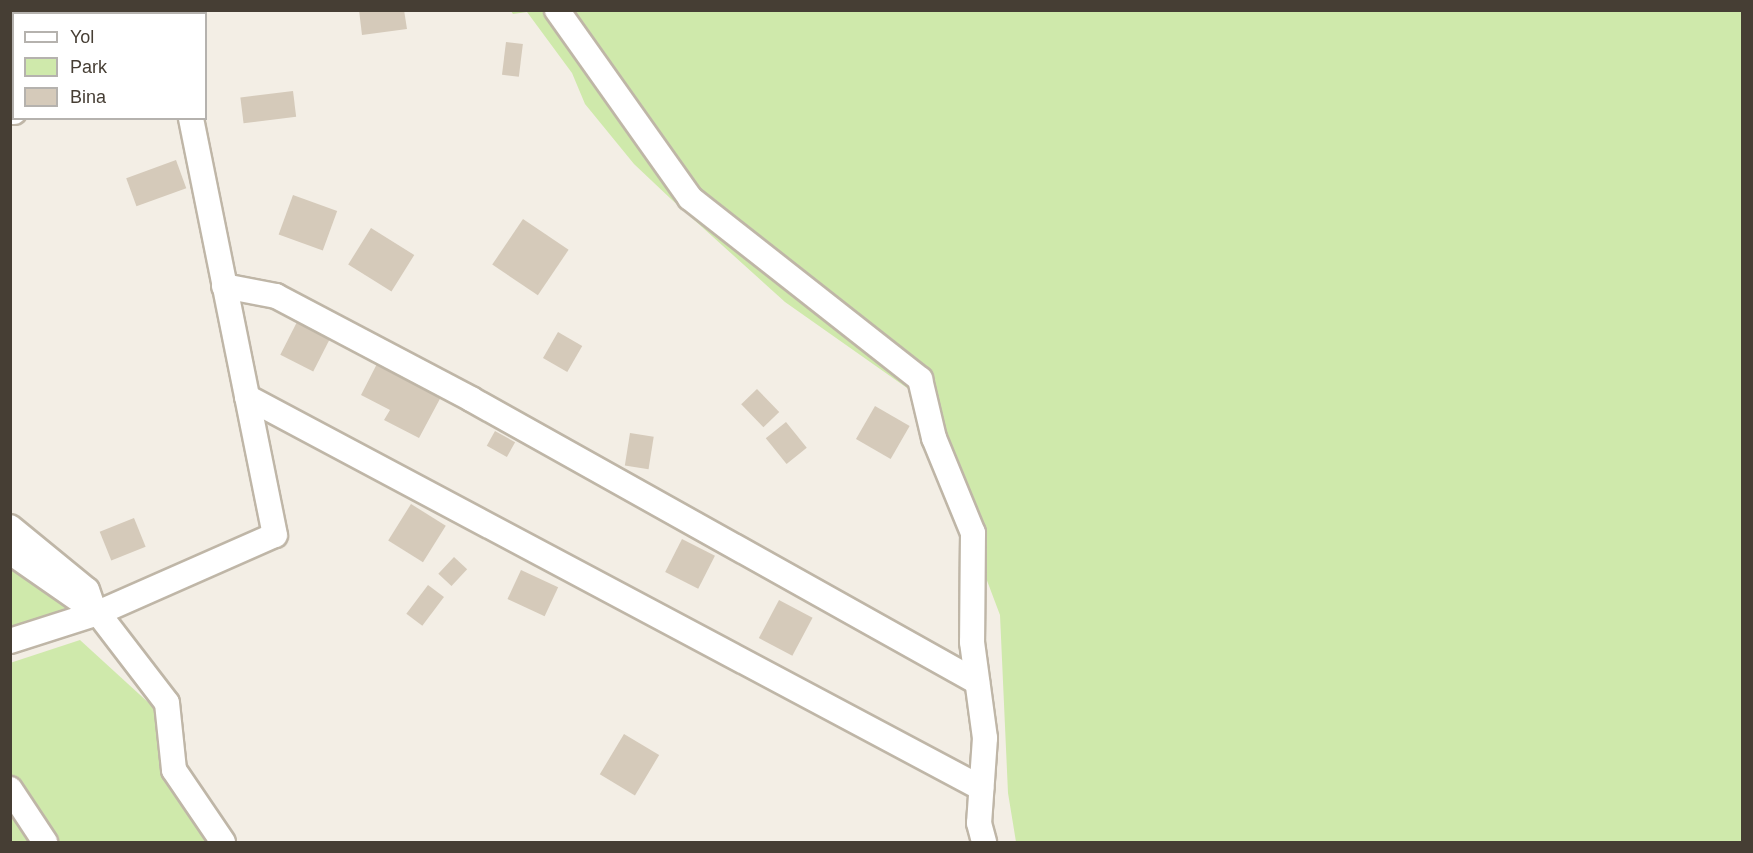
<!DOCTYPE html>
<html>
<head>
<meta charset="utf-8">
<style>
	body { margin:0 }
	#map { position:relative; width:1753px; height:853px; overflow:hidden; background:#f3eee5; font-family:Helvetica,sans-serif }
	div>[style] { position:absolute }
	.green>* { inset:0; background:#cfe9ab }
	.building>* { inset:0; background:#d5caba; transform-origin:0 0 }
	.roads { filter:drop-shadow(2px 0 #bfb6a7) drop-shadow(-2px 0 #bfb6a7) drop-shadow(0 2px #bfb6a7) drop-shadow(0 -2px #bfb6a7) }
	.street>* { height:24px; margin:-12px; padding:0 12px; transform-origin:12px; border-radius:12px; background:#fff }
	span { translate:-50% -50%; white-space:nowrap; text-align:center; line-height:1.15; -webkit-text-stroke:6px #fff; paint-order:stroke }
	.frame { position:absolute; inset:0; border:12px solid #463e34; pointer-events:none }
	.legend { position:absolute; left:12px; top:12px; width:195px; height:108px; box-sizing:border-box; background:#fff; border:2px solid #b5b2ae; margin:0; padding:8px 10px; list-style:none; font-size:18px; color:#463e34 }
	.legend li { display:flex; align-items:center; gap:12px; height:30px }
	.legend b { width:30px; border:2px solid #b5b2ae }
</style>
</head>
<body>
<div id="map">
	<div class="green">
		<div style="clip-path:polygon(511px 11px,1742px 11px,1742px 842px,1016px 842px,1008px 793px,1000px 615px,917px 395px,785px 302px,671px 199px,634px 164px,585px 104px,572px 73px,527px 12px,513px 14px)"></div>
		<div style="clip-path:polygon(10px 535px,77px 611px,11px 631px)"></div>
		<div style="clip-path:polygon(80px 640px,162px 715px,210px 842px,11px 842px,10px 663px)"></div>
	</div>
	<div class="building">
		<div style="clip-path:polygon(359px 10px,404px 10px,407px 29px,362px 35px)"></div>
		<div style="left:506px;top:42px;width:17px;height:33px;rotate:7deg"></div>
		<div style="left:293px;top:91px;width:26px;height:53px;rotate:83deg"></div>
		<div style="left:176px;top:160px;width:30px;height:53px;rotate:70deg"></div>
		<div style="left:293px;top:195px;width:47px;height:42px;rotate:20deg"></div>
		<div style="left:523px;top:219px;width:55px;height:55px;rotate:34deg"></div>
		<div style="left:371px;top:228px;width:51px;height:43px;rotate:32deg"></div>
		<div style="left:298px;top:320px;width:37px;height:39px;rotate:27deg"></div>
		<div style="left:558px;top:332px;width:28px;height:30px;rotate:30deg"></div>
		<div style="clip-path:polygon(382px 354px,442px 395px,419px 438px,384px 420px,390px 410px,361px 395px)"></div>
		<div style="left:757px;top:389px;width:32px;height:22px;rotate:46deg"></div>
		<div style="left:875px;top:406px;width:40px;height:38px;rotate:30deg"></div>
		<div style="left:786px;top:422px;width:33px;height:26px;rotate:51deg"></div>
		<div style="left:495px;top:431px;width:23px;height:17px;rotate:29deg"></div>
		<div style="left:630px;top:433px;width:24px;height:33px;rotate:9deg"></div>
		<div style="left:411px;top:504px;width:41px;height:43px;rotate:32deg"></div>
		<div style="left:134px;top:518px;width:31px;height:37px;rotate:68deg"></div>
		<div style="left:682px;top:539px;width:37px;height:37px;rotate:27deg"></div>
		<div style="left:454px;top:557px;width:18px;height:23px;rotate:43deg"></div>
		<div style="left:521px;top:570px;width:41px;height:32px;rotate:25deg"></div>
		<div style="left:428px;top:585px;width:20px;height:36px;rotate:37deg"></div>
		<div style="left:779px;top:600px;width:38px;height:43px;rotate:28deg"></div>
		<div style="left:624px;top:734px;width:41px;height:47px;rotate:31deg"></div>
	</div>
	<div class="roads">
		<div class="street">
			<div style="left:557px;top:10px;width:230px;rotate:54.7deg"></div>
			<div style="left:690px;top:198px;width:293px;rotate:38.2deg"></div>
			<div style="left:920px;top:379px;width:61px;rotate:76.7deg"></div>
			<div style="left:934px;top:438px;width:103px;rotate:67.7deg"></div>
			<div style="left:973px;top:533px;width:109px;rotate:90.5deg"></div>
			<div style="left:972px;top:642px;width:97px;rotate:82.3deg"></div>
			<div style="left:985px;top:738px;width:85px;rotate:94deg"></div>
			<div style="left:979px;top:823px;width:20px;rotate:75deg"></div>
			<div style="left:162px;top:14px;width:4px;rotate:-90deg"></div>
			<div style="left:10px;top:112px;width:4px"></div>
			<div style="left:224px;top:286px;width:53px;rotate:10.9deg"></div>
			<div style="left:276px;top:296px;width:221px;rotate:27.8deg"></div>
			<div style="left:471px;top:399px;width:580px;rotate:29.22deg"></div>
			<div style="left:247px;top:397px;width:832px;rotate:28.04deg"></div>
			<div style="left:10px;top:527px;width:99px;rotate:39.3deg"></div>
			<div style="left:87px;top:590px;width:18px;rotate:71deg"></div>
			<div style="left:93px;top:607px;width:8px;rotate:50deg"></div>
			<div style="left:98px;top:613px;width:193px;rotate:-23.8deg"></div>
			<div style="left:275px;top:535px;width:425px;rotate:-101.4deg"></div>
			<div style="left:10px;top:552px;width:91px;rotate:34.7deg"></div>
			<div style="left:10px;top:641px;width:92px;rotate:-17.7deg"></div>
			<div style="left:98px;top:613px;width:113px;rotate:52.5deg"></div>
			<div style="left:167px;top:703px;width:67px;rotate:84deg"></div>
			<div style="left:174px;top:770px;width:87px;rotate:55.8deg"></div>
			<div style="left:10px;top:789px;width:64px;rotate:56.6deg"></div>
		</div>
	</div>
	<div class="frame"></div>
	<ul class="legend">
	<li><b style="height:8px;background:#fff"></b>Yol</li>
	<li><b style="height:16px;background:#cfe9ab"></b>Park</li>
	<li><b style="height:16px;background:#d5caba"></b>Bina</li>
	</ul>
</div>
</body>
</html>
